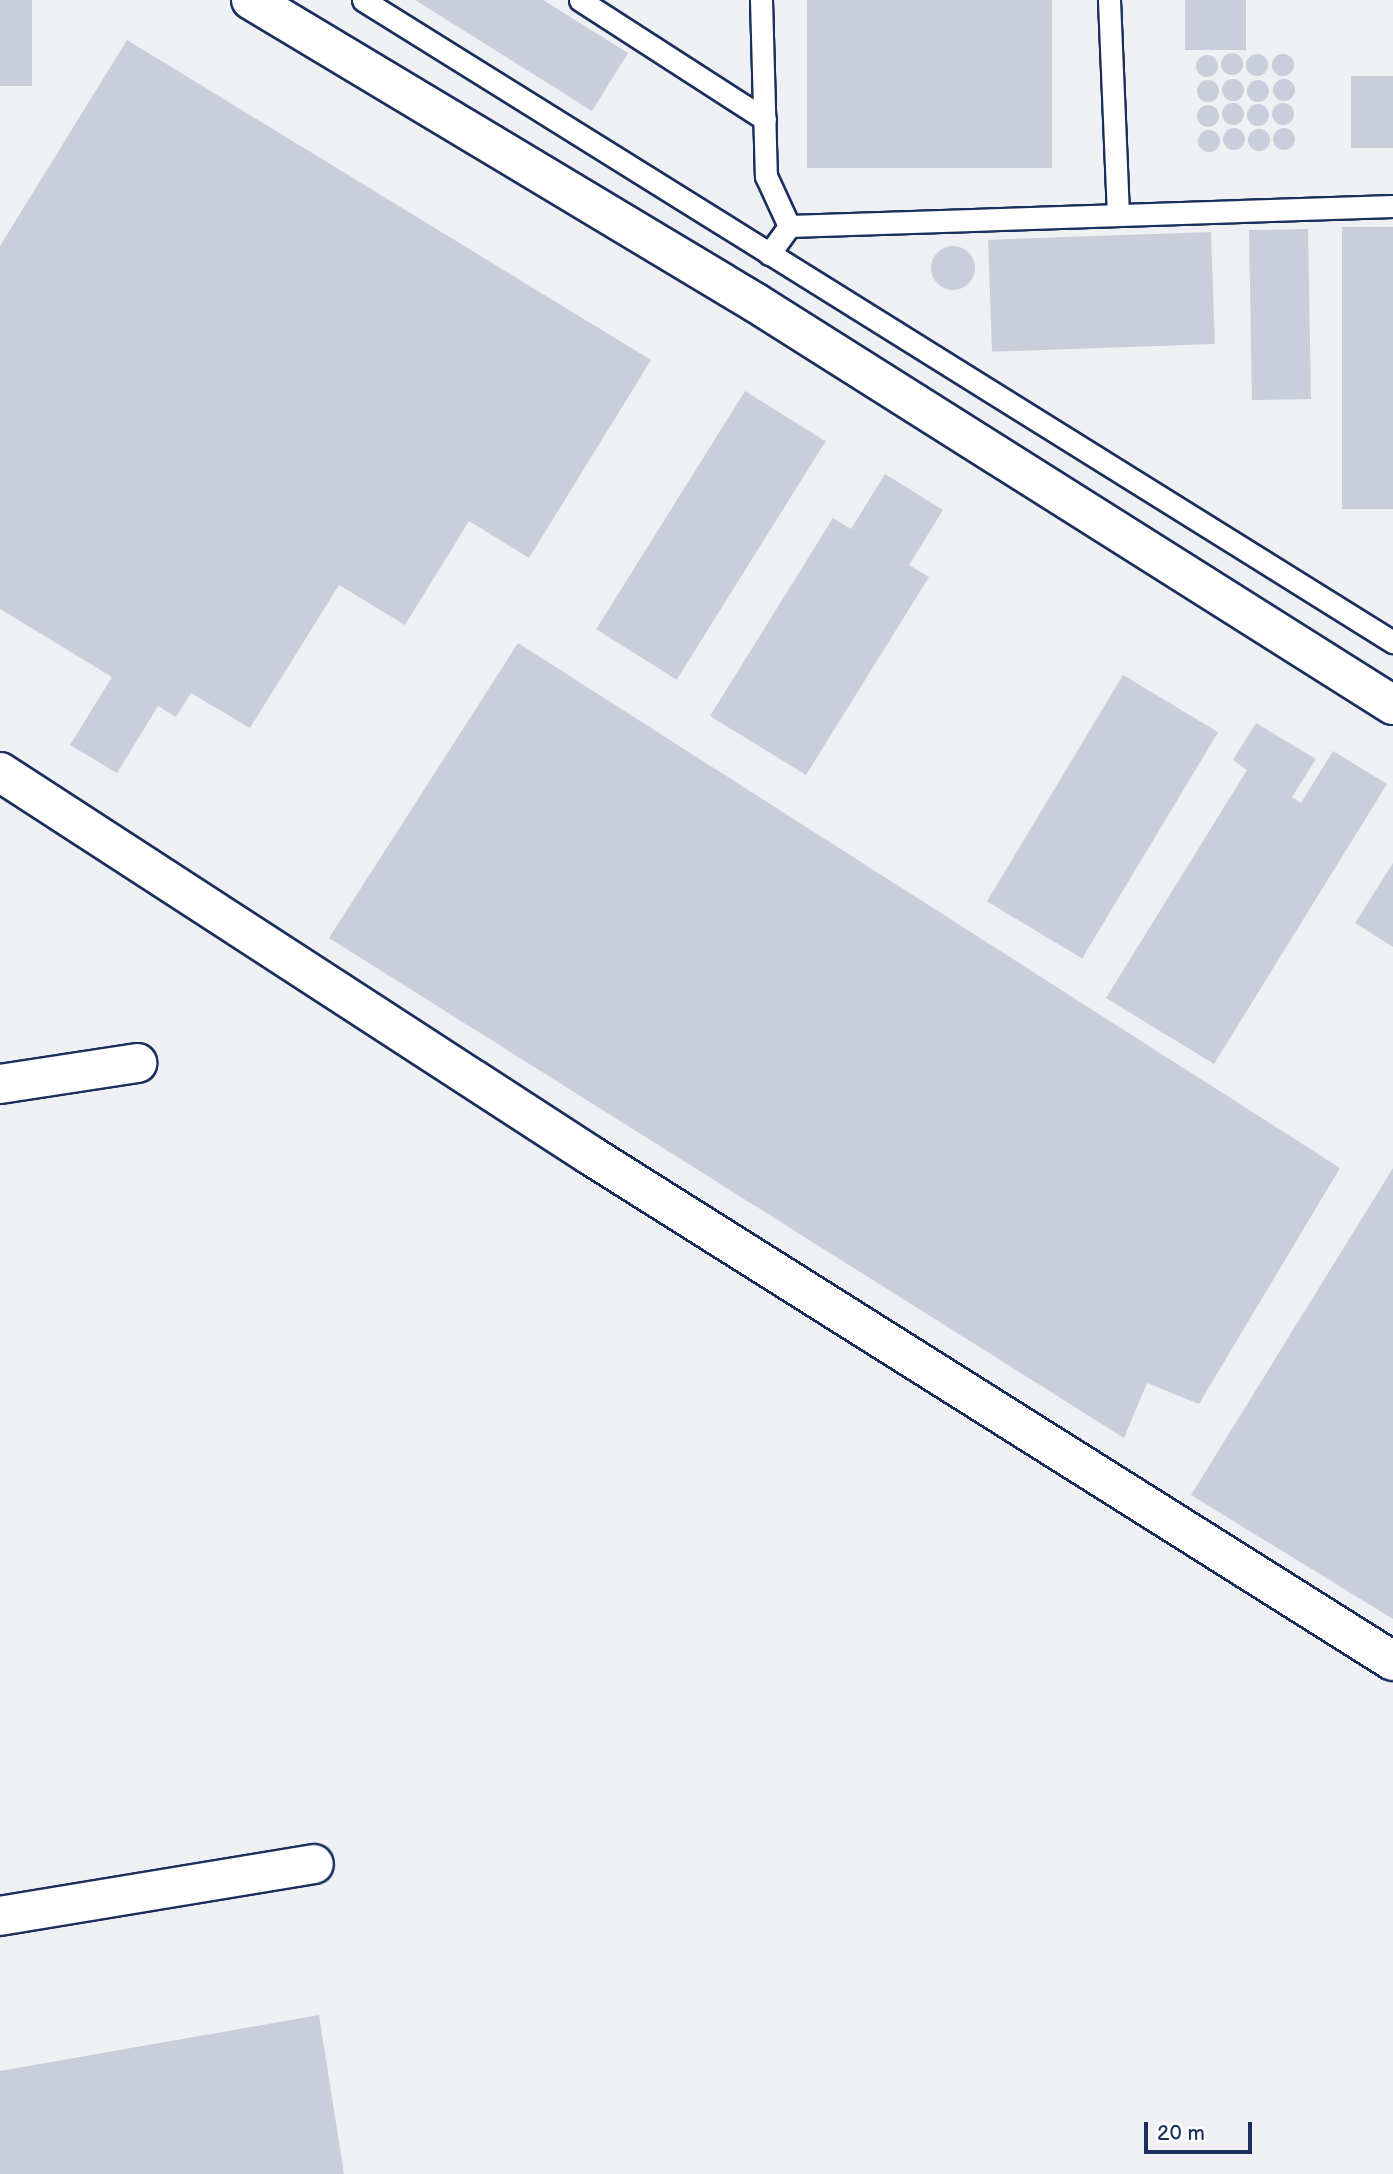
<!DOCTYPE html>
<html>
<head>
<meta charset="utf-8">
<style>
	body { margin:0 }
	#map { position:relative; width:1393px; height:2174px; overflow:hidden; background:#fff; font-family:"Balsamiq Sans",sans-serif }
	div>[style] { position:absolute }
	.built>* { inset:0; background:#eff0f4; transform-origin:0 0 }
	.building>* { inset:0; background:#caceda; transform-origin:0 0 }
	.round { border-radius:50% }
	.roads { filter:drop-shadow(2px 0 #1b2f5e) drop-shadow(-2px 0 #1b2f5e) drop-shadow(0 2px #1b2f5e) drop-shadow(0 -2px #1b2f5e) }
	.lane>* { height:21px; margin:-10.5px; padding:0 10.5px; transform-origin:10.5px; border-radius:10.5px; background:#fff }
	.street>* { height:38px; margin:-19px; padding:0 19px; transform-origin:19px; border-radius:19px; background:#fff }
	span { translate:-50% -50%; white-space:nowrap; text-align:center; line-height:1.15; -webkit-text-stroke:5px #fff; paint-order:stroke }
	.scale { position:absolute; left:1144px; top:2122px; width:108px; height:32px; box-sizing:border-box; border:4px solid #1b2f5e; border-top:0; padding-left:9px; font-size:21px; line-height:24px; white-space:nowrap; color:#1b2f5e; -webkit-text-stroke:5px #fff; paint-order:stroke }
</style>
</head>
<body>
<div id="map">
	<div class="built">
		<div style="left:0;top:0;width:1393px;height:2174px"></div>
	</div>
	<div class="building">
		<div style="left:0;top:0;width:32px;height:86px"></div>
		<div style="clip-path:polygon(415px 0,543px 0,628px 53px,592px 111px)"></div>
		<div style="left:807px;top:0;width:245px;height:168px"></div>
		<div style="left:1185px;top:0;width:61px;height:50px"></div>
		<div style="clip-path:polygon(127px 40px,651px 360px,529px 558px,469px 521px,405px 625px,339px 585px,250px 728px,191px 693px,176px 717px,158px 706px,117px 773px,70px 745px,112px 677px,0 609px,0 246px)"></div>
		<div class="round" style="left:1221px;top:53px;width:22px;height:22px"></div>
		<div class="round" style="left:1246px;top:54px;width:22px;height:22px"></div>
		<div class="round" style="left:1272px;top:54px;width:22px;height:22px"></div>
		<div class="round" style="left:1196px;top:55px;width:22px;height:22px"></div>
		<div style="left:1393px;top:76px;width:72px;height:42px;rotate:90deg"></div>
		<div class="round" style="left:1273px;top:79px;width:22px;height:22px"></div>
		<div class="round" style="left:1222px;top:79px;width:22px;height:22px"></div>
		<div class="round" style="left:1197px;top:80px;width:22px;height:22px"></div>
		<div class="round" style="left:1247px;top:80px;width:22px;height:22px"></div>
		<div class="round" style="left:1222px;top:103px;width:22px;height:22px"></div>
		<div class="round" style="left:1272px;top:103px;width:22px;height:22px"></div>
		<div class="round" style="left:1247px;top:104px;width:22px;height:22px"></div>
		<div class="round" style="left:1197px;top:105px;width:22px;height:22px"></div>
		<div class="round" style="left:1273px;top:128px;width:22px;height:22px"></div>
		<div class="round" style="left:1223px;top:128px;width:22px;height:22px"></div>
		<div class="round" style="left:1248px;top:129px;width:22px;height:22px"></div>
		<div class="round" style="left:1198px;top:130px;width:22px;height:22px"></div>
		<div style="left:1393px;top:227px;width:282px;height:51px;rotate:90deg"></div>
		<div style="left:1308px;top:229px;width:170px;height:59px;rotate:89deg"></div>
		<div style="left:1211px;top:232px;width:112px;height:223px;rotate:88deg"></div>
		<div class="round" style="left:931px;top:246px;width:44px;height:44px"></div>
		<div style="left:745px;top:391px;width:95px;height:281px;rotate:32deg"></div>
		<div style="clip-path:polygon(885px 474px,943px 510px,909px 565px,929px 577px,806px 775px,710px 716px,833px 518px,851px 529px)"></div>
		<div style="clip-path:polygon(518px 643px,1340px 1168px,1199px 1404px,1147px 1383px,1124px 1438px,329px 938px)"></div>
		<div style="left:1123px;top:675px;width:111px;height:264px;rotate:31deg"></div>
		<div style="clip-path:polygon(1256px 723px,1316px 759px,1292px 797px,1301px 803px,1333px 751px,1387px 784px,1214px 1064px,1106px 998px,1247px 770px,1233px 760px)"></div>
		<div style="clip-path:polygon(1393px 863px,1393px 947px,1355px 923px)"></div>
		<div style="clip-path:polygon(1393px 1168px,1393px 1619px,1191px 1495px)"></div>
		<div style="clip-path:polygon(319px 2015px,344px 2174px,0 2174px,0 2071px)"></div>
	</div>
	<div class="roads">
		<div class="lane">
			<div style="left:363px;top:0;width:1214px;rotate:31.94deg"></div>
			<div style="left:580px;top:0;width:220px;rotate:32.8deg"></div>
			<div style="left:761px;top:0;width:176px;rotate:88.4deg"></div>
			<div style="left:766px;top:176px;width:55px;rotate:65.3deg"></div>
			<div style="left:1109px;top:0;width:215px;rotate:87.6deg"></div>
			<div style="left:769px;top:254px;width:34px;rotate:-54deg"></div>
			<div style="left:789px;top:226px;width:604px;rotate:-1.9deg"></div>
		</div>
		<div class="street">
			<div style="left:251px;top:0;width:589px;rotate:30.96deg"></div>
			<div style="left:756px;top:303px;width:753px;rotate:32.26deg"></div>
			<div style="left:0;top:772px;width:703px;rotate:32.99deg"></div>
			<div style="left:590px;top:1155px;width:949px;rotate:32.22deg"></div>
			<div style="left:0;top:1084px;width:139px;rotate:-8.7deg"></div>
			<div style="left:0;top:1916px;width:318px;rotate:-9.4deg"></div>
		</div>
	</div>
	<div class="scale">20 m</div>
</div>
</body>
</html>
